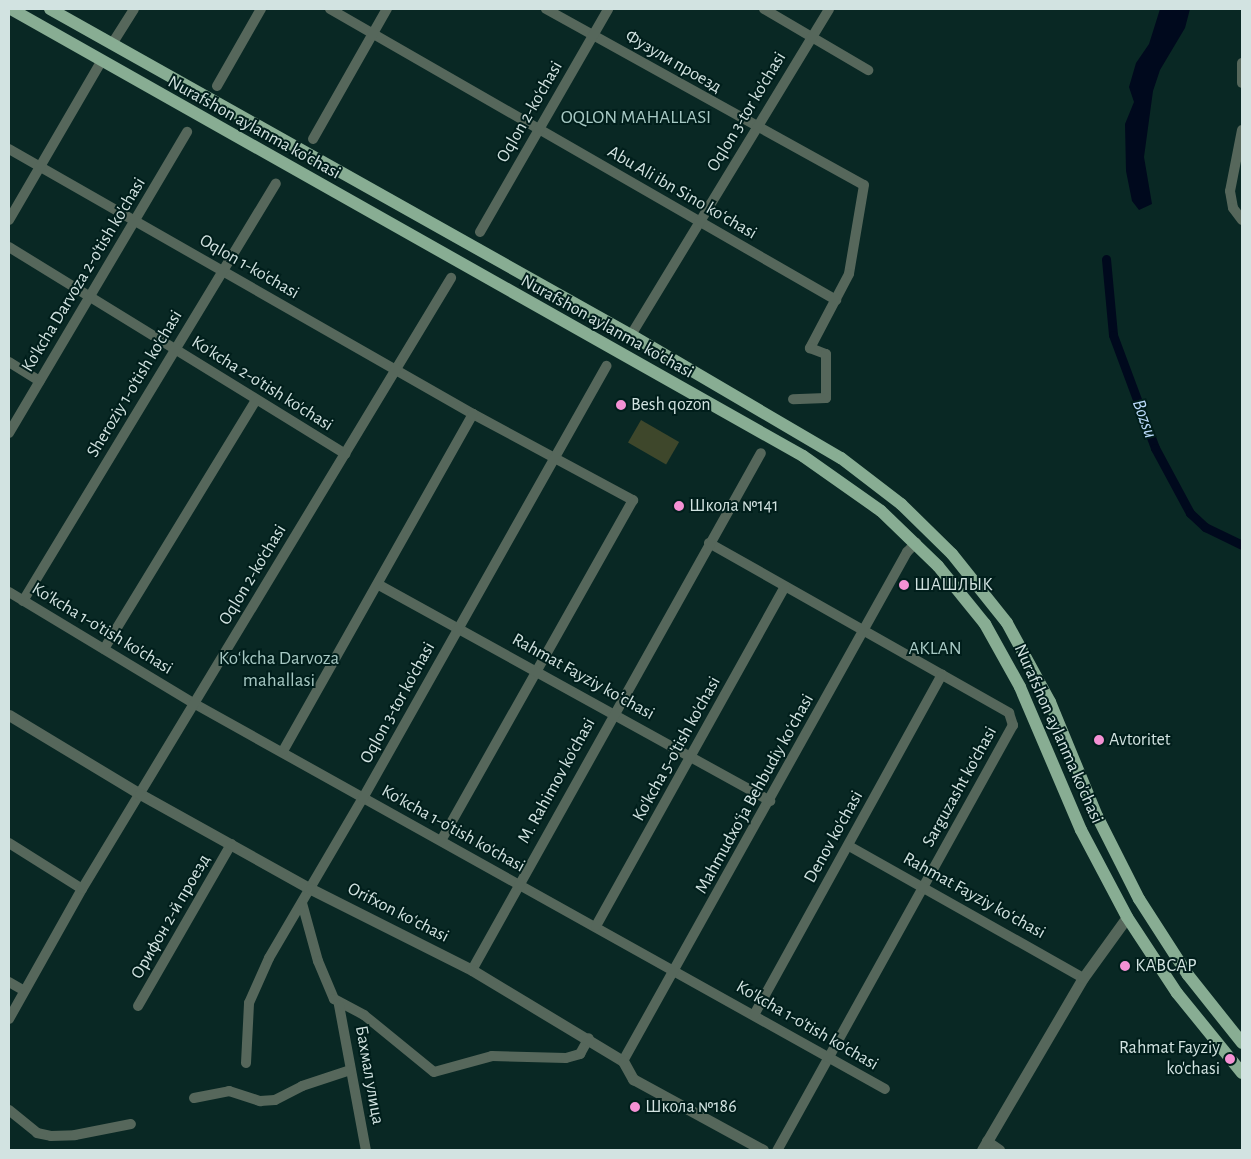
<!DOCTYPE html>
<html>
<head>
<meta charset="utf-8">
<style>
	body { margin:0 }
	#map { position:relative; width:1251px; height:1159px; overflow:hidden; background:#092824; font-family:"Alegreya Sans",sans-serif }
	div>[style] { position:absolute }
	.green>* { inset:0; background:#3e472b; transform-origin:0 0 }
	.water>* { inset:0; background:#00091d }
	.canal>* { height:9px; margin:-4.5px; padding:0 4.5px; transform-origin:4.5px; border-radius:4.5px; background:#00091d }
	.minor>* { height:10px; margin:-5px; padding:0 5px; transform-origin:5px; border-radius:5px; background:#56675b }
	.tertiary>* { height:11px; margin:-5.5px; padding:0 5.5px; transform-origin:5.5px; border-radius:5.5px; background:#56675b }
	.primary>* { height:12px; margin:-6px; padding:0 6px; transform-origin:6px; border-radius:6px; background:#88ad93 }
	.dots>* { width:14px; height:14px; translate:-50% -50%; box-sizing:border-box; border:2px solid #001e1b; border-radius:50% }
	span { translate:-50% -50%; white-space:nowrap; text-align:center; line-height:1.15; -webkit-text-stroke:4px #001e1b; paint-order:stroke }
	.street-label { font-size:18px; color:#d2e3e1 }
	.poi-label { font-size:18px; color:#d2e3e1 }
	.left { translate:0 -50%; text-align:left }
	.right { translate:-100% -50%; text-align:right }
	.neighbourhood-label { font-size:19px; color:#a7c9c4 }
	.water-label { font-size:19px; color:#bbdcfc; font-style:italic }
	.frame { position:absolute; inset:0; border:10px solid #d2e3e1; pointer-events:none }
</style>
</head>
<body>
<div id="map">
	<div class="green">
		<div style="left:641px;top:420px;width:44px;height:26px;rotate:30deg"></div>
	</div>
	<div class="water">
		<div style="clip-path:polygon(1160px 9px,1190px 9px,1185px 28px,1160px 70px,1153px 91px,1144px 157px,1152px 204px,1139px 210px,1132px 201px,1126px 171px,1125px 124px,1134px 102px,1129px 87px,1136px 63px,1149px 44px)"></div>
	</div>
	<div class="canal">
		<div style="left:1106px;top:259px;width:76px;rotate:84.7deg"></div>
		<div style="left:1113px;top:335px;width:121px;rotate:69.6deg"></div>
		<div style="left:1155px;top:448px;width:74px;rotate:61.7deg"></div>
		<div style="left:1190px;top:513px;width:21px;rotate:43deg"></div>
		<div style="left:1205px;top:527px;width:41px;rotate:25.9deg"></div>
	</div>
	<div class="minor">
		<div style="left:330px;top:9px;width:584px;rotate:29.9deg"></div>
		<div style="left:546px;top:9px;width:363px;rotate:29deg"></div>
		<div style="left:864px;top:185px;width:90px;rotate:99.6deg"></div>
		<div style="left:849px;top:274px;width:84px;rotate:117.8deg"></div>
		<div style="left:810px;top:348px;width:17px;rotate:21deg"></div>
		<div style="left:826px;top:354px;width:44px;rotate:90deg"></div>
		<div style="left:826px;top:398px;width:33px;rotate:178deg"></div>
		<div style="left:764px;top:9px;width:121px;rotate:30.4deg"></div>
		<div style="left:112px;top:44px;width:41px;rotate:-57.8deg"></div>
		<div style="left:1242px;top:63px;width:20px;rotate:90deg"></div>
		<div style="left:217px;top:86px;width:89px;rotate:-60.3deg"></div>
		<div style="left:1242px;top:130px;width:62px;rotate:101.1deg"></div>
		<div style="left:1230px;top:191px;width:17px;rotate:80deg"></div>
		<div style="left:1233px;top:208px;width:15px;rotate:53deg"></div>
		<div style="left:313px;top:139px;width:150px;rotate:-60.4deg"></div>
		<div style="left:9px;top:149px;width:534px;rotate:29.73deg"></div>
		<div style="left:473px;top:414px;width:182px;rotate:28.3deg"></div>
		<div style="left:633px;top:500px;width:391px;rotate:119.4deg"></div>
		<div style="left:9px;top:220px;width:183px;rotate:-59.8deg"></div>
		<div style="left:480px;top:232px;width:257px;rotate:-60.1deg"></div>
		<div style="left:9px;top:247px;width:395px;rotate:31.6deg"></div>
		<div style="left:631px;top:335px;width:381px;rotate:-58.7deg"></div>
		<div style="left:9px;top:362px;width:36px;rotate:32deg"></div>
		<div style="left:9px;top:433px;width:350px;rotate:-59.4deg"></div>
		<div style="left:709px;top:543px;width:345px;rotate:29.5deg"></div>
		<div style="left:1009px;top:713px;width:13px;rotate:72deg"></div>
		<div style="left:1013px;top:725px;width:486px;rotate:119deg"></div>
		<div style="left:379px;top:585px;width:447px;rotate:28.9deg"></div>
		<div style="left:9px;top:592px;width:217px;rotate:31.1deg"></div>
		<div style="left:195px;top:704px;width:790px;rotate:29.16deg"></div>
		<div style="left:23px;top:601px;width:488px;rotate:-58.8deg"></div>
		<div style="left:104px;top:649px;width:292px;rotate:-58.6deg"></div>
		<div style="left:283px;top:751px;width:387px;rotate:-60.6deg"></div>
		<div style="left:9px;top:843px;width:86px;rotate:32.2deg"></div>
		<div style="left:849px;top:846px;width:269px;rotate:29.4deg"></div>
		<div style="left:302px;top:903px;width:60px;rotate:74.6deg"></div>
		<div style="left:318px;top:961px;width:41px;rotate:67.2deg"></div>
		<div style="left:334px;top:999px;width:34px;rotate:28deg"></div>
		<div style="left:364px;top:1015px;width:90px;rotate:39.2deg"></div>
		<div style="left:434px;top:1072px;width:60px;rotate:-15.4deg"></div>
		<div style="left:492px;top:1056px;width:74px;rotate:1.5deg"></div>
		<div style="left:566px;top:1058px;width:15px;rotate:-16deg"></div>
		<div style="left:580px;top:1054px;width:18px;rotate:-61deg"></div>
		<div style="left:596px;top:926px;width:388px;rotate:-60.9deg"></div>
		<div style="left:472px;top:970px;width:592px;rotate:-60.8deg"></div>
		<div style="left:9px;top:982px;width:16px;rotate:30deg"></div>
		<div style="left:339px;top:1005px;width:147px;rotate:79.5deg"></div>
		<div style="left:138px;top:1006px;width:187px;rotate:-60.1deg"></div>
		<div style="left:754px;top:1015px;width:389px;rotate:-61.1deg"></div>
		<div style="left:9px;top:1019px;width:149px;rotate:-60.7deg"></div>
		<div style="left:82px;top:889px;width:714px;rotate:-58.87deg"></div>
		<div style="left:623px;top:1061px;width:583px;rotate:-60.84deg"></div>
		<div style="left:907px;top:552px;width:13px;rotate:-45deg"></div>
		<div style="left:246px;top:1063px;width:60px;rotate:-87.1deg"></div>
		<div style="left:249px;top:1003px;width:49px;rotate:-66deg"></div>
		<div style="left:269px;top:958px;width:186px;rotate:-59.6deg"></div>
		<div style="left:363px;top:798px;width:496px;rotate:-60.6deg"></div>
		<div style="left:194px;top:1098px;width:36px;rotate:-11deg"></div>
		<div style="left:229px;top:1091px;width:33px;rotate:18deg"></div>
		<div style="left:260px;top:1101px;width:15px;rotate:-4deg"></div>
		<div style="left:275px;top:1100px;width:30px;rotate:-27deg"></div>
		<div style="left:302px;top:1086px;width:51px;rotate:-18.4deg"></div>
		<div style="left:9px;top:1110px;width:36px;rotate:39deg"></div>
		<div style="left:37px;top:1133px;width:14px;rotate:12deg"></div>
		<div style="left:51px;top:1136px;width:24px;rotate:-2deg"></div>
		<div style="left:75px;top:1135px;width:57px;rotate:-11.1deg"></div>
		<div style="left:987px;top:1141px;width:16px;rotate:35deg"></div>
	</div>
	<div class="tertiary">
		<div style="left:9px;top:715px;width:153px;rotate:31.1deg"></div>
		<div style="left:140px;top:794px;width:196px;rotate:29.1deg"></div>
		<div style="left:311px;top:889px;width:180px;rotate:26.7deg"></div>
		<div style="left:472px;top:970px;width:176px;rotate:31.1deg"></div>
		<div style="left:623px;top:1061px;width:21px;rotate:61deg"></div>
		<div style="left:633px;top:1079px;width:148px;rotate:28.6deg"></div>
		<div style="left:982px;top:1150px;width:199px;rotate:-59.6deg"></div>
		<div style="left:1083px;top:978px;width:75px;rotate:-54.2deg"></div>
	</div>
	<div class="primary">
		<div style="left:11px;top:9px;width:909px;rotate:29.44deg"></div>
		<div style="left:803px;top:456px;width:95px;rotate:35.2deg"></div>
		<div style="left:881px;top:511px;width:79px;rotate:44deg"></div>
		<div style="left:938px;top:566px;width:75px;rotate:51deg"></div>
		<div style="left:985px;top:624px;width:72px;rotate:60.9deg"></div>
		<div style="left:1020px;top:687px;width:155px;rotate:66.9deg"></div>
		<div style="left:1081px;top:830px;width:98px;rotate:62.1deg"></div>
		<div style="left:1127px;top:917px;width:91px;rotate:56.7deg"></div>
		<div style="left:1177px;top:993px;width:103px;rotate:50.9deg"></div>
		<div style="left:50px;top:9px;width:666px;rotate:29.3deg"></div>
		<div style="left:631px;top:335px;width:243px;rotate:30.4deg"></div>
		<div style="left:841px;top:458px;width:76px;rotate:37.5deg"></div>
		<div style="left:901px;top:504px;width:71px;rotate:44.4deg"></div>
		<div style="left:952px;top:554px;width:88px;rotate:51.4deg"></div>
		<div style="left:1007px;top:623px;width:90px;rotate:61.4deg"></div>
		<div style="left:1050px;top:702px;width:123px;rotate:67.6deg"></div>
		<div style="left:1097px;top:816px;width:93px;rotate:63.2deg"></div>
		<div style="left:1139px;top:899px;width:90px;rotate:57.2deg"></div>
		<div style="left:1188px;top:975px;width:87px;rotate:51.5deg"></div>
	</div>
	<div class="dots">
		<div style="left:621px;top:405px;background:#f491d4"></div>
		<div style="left:679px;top:506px;background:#f491d4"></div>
		<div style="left:904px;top:585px;background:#f491d4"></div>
		<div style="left:1099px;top:740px;background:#f491d4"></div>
		<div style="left:1125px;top:966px;background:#f491d4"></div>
		<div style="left:1230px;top:1059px;background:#f491d4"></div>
		<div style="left:635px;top:1107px;background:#f491d4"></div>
	</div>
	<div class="street-label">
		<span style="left:673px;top:62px;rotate:30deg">Фузули проезд</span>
		<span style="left:530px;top:112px;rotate:-60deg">Oqlon 2-ko‘chasi</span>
		<span style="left:747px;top:112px;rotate:-59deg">Oqlon 3-tor ko'chasi</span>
		<span style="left:254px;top:128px;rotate:29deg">Nurafshon aylanma ko'chasi</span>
		<span style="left:682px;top:193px;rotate:30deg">Abu Ali ibn Sino koʻchasi</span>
		<span style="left:249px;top:267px;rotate:30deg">Oqlon 1-ko'chasi</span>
		<span style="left:84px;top:275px;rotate:-59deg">Ko'kcha Darvoza 2-o'tish ko'chasi</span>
		<span style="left:607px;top:327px;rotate:29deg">Nurafshon aylanma ko'chasi</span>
		<span style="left:135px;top:384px;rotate:-59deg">Sheroziy 1-o'tish ko'chasi</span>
		<span style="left:262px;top:384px;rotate:32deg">Ko'kcha 2-o'tish ko'chasi</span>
		<span style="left:253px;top:575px;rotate:-59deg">Oqlon 2-ko‘chasi</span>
		<span style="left:102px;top:629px;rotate:31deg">Ko'kcha 1-o'tish ko'chasi</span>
		<span style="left:583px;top:677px;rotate:29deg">Rahmat Fayziy koʻchasi</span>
		<span style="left:398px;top:703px;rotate:-61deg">Oqlon 3-tor ko'chasi</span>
		<span style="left:1058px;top:734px;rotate:66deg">Nurafshon aylanma ko'chasi</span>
		<span style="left:677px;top:749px;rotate:-61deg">Ko'kcha 5-o'tish ko'chasi</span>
		<span style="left:557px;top:781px;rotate:-61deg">M. Rahimov ko'chasi</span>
		<span style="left:960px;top:787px;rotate:-61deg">Sarguzasht ko'chasi</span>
		<span style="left:755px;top:794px;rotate:-61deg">Mahmudxoʻja Behbudiy koʻchasi</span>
		<span style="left:453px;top:829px;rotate:29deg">Ko'kcha 1-o'tish ko'chasi</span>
		<span style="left:834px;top:837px;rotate:-61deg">Denov ko'chasi</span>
		<span style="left:974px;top:896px;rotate:29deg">Rahmat Fayziy koʻchasi</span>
		<span style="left:398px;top:913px;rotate:27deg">Orifxon koʻchasi</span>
		<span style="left:171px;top:917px;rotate:-60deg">Орифон 2-й проезд</span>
		<span style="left:807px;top:1026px;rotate:30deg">Ko'kcha 1-o'tish ko'chasi</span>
		<span style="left:369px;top:1075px;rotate:80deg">Бахмал улица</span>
	</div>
	<div class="poi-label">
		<span class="left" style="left:631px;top:405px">Besh qozon</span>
		<span class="left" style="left:689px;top:506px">Школа №141</span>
		<span class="left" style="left:914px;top:585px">ШАШЛЫК</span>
		<span class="left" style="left:1109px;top:740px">Avtoritet</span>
		<span class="left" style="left:1135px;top:966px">КАВСАР</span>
		<span class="right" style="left:1220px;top:1059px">Rahmat Fayziy<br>ko'chasi</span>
		<span class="left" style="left:645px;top:1107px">Школа №186</span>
	</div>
	<div class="neighbourhood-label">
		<span style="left:636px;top:118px">OQLON MAHALLASI</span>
		<span style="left:935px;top:649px">AKLAN</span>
		<span style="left:279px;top:670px">Koʻkcha Darvoza<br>mahallasi</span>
	</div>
	<div class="water-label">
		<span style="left:1144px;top:419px;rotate:70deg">Bozsu</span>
	</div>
	<div class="frame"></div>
</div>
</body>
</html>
